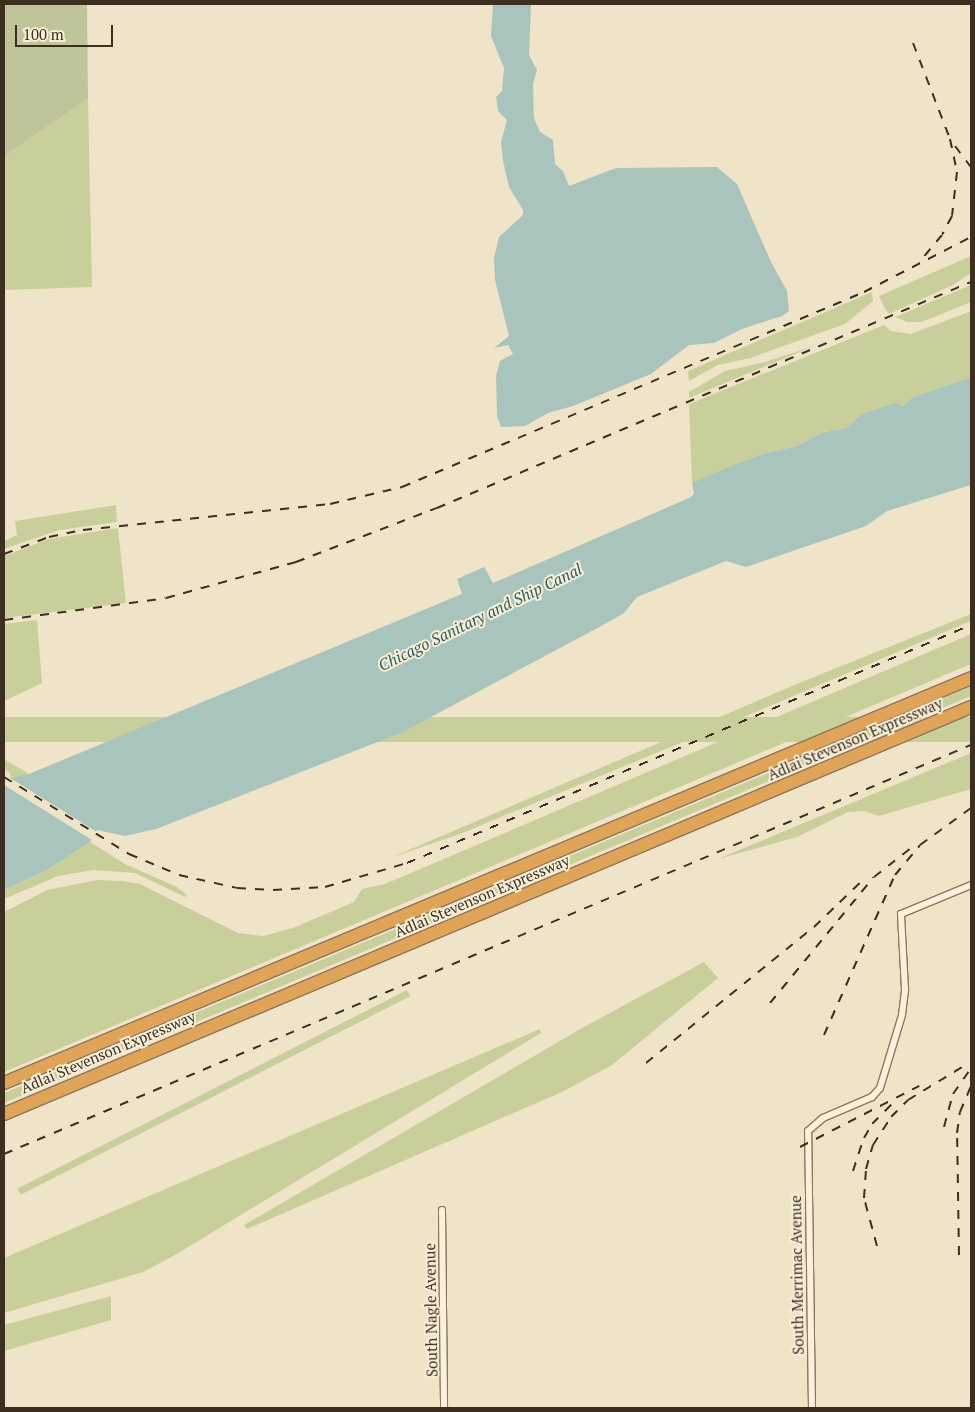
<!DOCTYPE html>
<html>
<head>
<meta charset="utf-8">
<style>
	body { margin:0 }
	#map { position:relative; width:975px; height:1412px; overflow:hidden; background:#f0e4c8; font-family:"PT Serif",serif }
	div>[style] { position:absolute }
	.green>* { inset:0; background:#c9cf9b; transform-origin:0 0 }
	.cemetery>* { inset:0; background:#bfc49a }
	.water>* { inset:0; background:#a9c4bc }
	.pier>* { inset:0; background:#f0e4c8 }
	.roads { filter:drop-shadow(1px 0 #8d765c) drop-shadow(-1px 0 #8d765c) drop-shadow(0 1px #8d765c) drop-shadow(0 -1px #8d765c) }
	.street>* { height:6px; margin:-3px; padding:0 3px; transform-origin:3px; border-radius:3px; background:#faf1dc }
	.highway>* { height:12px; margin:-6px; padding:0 6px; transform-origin:6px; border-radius:6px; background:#e0a458 }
	.rail>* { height:2px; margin-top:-1px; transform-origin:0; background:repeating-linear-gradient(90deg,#3d2e20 0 9px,transparent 0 18px) }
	span { translate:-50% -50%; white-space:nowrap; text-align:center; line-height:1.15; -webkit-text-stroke:4px #f7eed8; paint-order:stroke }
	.street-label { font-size:15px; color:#3d2e20 }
	.water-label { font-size:16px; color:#2f5d5a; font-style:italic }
	.frame { position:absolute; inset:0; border:5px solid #3d2e20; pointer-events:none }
	.scale { position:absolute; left:15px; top:25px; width:98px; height:22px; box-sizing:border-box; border:2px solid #3d2e20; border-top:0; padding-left:6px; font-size:15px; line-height:18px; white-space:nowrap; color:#3d2e20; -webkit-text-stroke:4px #f7eed8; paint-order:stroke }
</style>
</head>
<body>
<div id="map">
	<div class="green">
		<div style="clip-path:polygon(88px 99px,92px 287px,4px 290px,4px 156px)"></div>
		<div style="clip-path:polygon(971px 256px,971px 273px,953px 285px,889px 314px,884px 307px,879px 296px)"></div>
		<div style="clip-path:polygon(971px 285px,971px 302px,922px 322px,907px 322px,895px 317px)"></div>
		<div style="clip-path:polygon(872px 292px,873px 301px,845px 324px,750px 358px,718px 365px,689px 381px,688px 371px)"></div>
		<div style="clip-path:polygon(971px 311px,971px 377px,911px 398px,903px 406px,862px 414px,846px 428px,824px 432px,797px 446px,762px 454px,692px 483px,689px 404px,884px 325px,891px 331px,911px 334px)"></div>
		<div style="clip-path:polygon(814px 346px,689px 398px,689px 392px,725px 371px,765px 362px)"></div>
		<div style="clip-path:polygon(116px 505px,117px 522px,59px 530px,4px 549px,4px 541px,17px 535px,15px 521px)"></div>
		<div style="clip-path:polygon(118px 528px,126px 603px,4px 618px,4px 556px,49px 539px)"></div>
		<div style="clip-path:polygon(971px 614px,971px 621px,758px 711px,460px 834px,390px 858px,799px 683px)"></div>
		<div style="clip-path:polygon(37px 620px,42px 683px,4px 701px,4px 624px)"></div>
		<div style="clip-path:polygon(971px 634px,971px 664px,4px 1072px,4px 912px,47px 890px,97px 880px,122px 881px,140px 884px,238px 933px,263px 936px,293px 928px,354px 902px,362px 889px,385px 884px)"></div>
		<div style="clip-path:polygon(971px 686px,971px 696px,826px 757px,803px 766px,797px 764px,799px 759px)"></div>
		<div style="left:971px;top:717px;width:25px;height:1050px;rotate:90deg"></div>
		<div style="clip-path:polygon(971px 753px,971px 789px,879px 816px,864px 811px,848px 812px,797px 837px,718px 859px)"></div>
		<div style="clip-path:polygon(4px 759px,29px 774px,11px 778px,10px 773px,4px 769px)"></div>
		<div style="clip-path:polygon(787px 765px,791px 767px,788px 773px,4px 1103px,4px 1093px)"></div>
		<div style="clip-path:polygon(90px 842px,125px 864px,177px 887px,187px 895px,185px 897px,135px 873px,93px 870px,58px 876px,4px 899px,4px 890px,47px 870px)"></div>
		<div style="clip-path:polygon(704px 962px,718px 978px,612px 1065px,562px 1092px,247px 1229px,244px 1225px,582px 1028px)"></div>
		<div style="left:407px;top:990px;width:7px;height:437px;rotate:63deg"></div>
		<div style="clip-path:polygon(540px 1029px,541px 1033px,175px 1255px,143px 1272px,4px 1313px,4px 1258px)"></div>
		<div style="clip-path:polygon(111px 1296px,111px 1320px,4px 1351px,4px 1325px)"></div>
	</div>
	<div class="cemetery">
		<div style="clip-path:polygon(4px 4px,87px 4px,88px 99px,4px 156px)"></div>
	</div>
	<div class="water">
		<div style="clip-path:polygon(493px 4px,531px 4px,529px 55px,537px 70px,533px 84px,534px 118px,540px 132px,553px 140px,555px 164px,563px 171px,569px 186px,616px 168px,717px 167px,737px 184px,771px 262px,787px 291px,789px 311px,782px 316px,742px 329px,714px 343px,689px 345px,651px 374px,573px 406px,548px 413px,525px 426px,501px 427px,497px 416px,496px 376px,500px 361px,513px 354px,508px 345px,494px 348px,509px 336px,495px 280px,494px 258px,499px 237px,523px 215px,523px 210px,509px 187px,503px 161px,501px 142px,507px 120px,498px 111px,496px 97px,502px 91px,504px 68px,491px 36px)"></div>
		<div style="clip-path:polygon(971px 377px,971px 485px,887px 511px,866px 526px,746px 567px,726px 561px,637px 597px,624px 613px,603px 625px,403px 732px,156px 829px,125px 836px,97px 830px,90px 842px,47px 870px,4px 890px,4px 779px,29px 774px,462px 594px,457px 579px,484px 567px,493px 583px,689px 498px,694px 494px,692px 483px,724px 469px,762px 454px,797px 446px,824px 432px,846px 428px,862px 414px,895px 403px,903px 406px,911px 398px)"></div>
	</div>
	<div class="pier">
		<div style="clip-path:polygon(7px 776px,97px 832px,92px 840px,4px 785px,4px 777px)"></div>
	</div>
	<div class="roads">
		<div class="street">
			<div style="left:442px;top:1210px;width:198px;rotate:89.4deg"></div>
			<div style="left:812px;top:1408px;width:277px;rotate:-90.8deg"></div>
			<div style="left:808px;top:1131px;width:20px;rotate:-41deg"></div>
			<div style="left:823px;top:1118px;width:53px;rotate:-23.2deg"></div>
			<div style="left:872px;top:1097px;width:12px;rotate:-48deg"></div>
			<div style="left:880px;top:1088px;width:76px;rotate:-73.2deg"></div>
			<div style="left:902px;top:1015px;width:26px;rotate:-83deg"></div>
			<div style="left:905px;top:989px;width:75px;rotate:-93.1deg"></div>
			<div style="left:901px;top:914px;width:76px;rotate:-22.5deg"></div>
		</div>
		<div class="highway">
			<div style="left:4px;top:1083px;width:1048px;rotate:-22.72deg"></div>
			<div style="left:4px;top:1114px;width:1049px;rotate:-22.83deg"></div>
		</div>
	</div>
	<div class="rail">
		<div style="left:913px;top:43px;width:103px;rotate:68.9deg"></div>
		<div style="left:950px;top:139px;width:34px;rotate:78deg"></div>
		<div style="left:957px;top:172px;width:44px;rotate:96.5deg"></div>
		<div style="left:952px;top:216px;width:21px;rotate:118deg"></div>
		<div style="left:942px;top:235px;width:31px;rotate:130deg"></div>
		<div style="left:955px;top:146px;width:26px;rotate:53deg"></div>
		<div style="left:4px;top:554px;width:48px;rotate:-20.7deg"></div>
		<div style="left:49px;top:537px;width:35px;rotate:-12deg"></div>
		<div style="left:83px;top:530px;width:248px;rotate:-6deg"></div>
		<div style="left:330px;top:504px;width:74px;rotate:-13.3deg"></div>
		<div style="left:402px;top:487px;width:501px;rotate:-22.88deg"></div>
		<div style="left:864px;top:292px;width:120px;rotate:-27.2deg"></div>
		<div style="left:4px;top:620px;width:163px;rotate:-7.7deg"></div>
		<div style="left:166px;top:598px;width:135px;rotate:-15.5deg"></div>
		<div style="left:296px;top:562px;width:151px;rotate:-21deg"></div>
		<div style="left:437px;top:508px;width:580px;rotate:-22.94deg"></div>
		<div style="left:4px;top:777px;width:147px;rotate:31.6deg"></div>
		<div style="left:129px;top:854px;width:54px;rotate:22.8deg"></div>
		<div style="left:179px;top:875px;width:59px;rotate:12.6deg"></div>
		<div style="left:237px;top:888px;width:36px;rotate:3deg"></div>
		<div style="left:273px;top:890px;width:52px;rotate:-3.3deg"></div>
		<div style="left:325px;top:887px;width:85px;rotate:-16.3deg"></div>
		<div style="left:407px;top:863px;width:612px;rotate:-22.88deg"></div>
		<div style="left:770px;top:1003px;width:163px;rotate:-50.5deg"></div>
		<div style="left:874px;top:877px;width:47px;rotate:-38.1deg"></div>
		<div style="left:824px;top:1035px;width:175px;rotate:-66.1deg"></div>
		<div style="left:895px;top:875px;width:39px;rotate:-50deg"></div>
		<div style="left:920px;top:845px;width:63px;rotate:-36deg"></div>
		<div style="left:646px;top:1063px;width:216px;rotate:-39deg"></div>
		<div style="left:814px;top:927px;width:71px;rotate:-43.9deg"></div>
		<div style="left:944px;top:1127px;width:34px;rotate:-75deg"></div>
		<div style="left:953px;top:1094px;width:32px;rotate:-55deg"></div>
		<div style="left:800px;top:1147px;width:134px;rotate:-27.1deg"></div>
		<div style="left:4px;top:1154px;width:1050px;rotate:-22.93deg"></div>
		<div style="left:853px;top:1171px;width:35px;rotate:-72deg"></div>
		<div style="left:864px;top:1138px;width:16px;rotate:-60deg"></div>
		<div style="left:872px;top:1124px;width:31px;rotate:-45deg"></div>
		<div style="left:877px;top:1246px;width:50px;rotate:-105.2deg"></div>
		<div style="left:864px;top:1198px;width:29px;rotate:-86deg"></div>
		<div style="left:866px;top:1169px;width:25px;rotate:-74deg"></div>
		<div style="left:873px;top:1145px;width:33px;rotate:-57deg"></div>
		<div style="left:891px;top:1117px;width:24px;rotate:-45deg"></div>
		<div style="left:908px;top:1100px;width:69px;rotate:-31.4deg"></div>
		<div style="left:959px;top:1255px;width:122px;rotate:-90.9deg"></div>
		<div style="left:957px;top:1133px;width:21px;rotate:-82deg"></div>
		<div style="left:960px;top:1112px;width:28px;rotate:-67deg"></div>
	</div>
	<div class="street-label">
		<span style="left:855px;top:739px;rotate:-23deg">Adlai Stevenson Expressway</span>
		<span style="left:482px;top:896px;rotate:-23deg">Adlai Stevenson Expressway</span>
		<span style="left:108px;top:1052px;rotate:-23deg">Adlai Stevenson Expressway</span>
		<span style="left:797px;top:1275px;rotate:-91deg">South Merrimac Avenue</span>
		<span style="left:431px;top:1310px;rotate:-91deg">South Nagle Avenue</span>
	</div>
	<div class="water-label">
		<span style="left:480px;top:617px;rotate:-26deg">Chicago Sanitary and Ship Canal</span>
	</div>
	<div class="frame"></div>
	<div class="scale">100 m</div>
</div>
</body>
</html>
